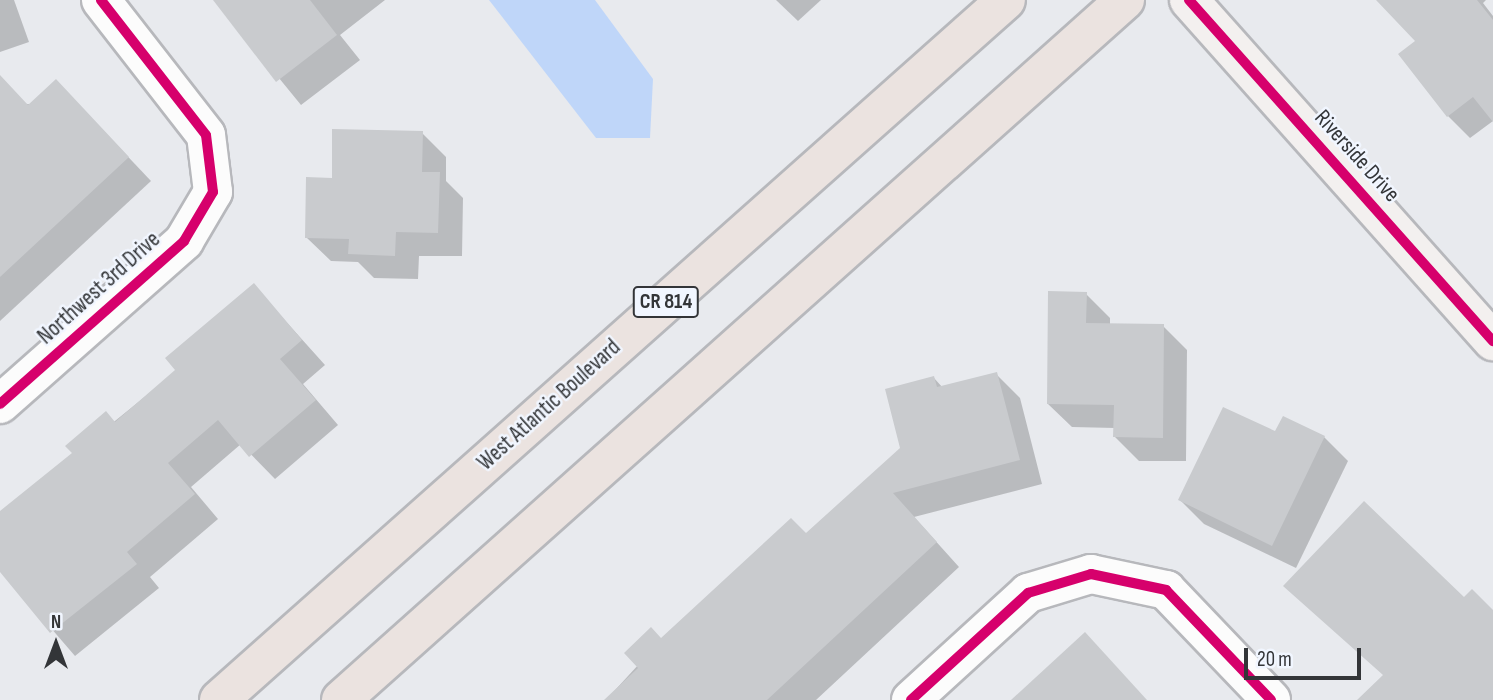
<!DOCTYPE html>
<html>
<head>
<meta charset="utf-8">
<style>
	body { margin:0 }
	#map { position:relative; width:1493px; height:700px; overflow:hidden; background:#e8eaee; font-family:"Sofia Sans Condensed",sans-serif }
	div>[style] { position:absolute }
	.water>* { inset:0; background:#bfd6f9 }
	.shadow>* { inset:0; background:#0003 }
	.building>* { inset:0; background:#c9cbce }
	.roads { filter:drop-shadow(2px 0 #b7b8bc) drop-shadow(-2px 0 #b7b8bc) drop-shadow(0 2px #b7b8bc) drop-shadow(0 -2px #b7b8bc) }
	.street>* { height:38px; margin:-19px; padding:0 19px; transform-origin:19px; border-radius:19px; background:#fcfcfc }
	.secondary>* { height:38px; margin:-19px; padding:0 19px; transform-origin:19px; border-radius:19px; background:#f3f0ef }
	.primary>* { height:38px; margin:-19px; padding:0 19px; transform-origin:19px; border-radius:19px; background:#ebe3e0 }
	.cycleway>* { height:10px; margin:-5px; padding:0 5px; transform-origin:5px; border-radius:5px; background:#d6006c }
	span { translate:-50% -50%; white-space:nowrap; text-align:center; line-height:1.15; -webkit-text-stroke:5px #f1f6ff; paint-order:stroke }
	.shield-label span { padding:2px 5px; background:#f1f6ff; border:2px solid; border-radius:5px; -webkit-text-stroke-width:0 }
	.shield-label { font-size:21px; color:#333538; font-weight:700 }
	.street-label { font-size:23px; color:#333538 }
	.north { position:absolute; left:21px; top:609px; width:70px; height:70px; -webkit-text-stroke:5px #f1f6ff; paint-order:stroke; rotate:0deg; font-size:19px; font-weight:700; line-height:28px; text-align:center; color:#333538 }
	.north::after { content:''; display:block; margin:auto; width:24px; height:32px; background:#333538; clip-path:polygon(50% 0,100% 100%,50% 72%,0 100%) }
	.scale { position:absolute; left:1244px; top:648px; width:117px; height:32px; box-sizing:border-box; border:4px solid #333538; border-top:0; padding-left:9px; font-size:21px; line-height:24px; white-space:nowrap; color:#333538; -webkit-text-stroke:5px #f1f6ff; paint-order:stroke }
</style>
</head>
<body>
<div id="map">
	<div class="water">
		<div style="clip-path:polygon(489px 0,595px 0,653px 79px,650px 138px,596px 138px)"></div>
	</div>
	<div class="shadow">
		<div style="clip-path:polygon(0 0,14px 0,29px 42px,0 52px)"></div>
		<div style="clip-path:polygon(215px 0,385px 0,340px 35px,360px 60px,301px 105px)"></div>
		<div style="clip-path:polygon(776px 0,821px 0,798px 21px)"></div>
		<div style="clip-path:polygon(1378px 0,1486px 0,1483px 3px,1493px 16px,1493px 121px,1470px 138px,1448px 116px,1417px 41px)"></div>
		<div style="clip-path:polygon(0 103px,80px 106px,151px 181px,0 321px)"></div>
		<div style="clip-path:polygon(422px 133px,446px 157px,446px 181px,463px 198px,462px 256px,419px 256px,418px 279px,374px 278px,358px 262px,331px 261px,307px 238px,334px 180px)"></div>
		<div style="clip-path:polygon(253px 285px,325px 365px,303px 384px,338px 425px,275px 479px,241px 444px,191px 487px,218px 519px,150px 577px,159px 588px,75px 656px,0 569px,0 514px,178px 370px)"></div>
		<div style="clip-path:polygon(1086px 294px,1110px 318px,1110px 325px,1163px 326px,1187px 350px,1186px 461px,1139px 461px,1115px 437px,1115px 428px,1072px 427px,1048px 404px)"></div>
		<div style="clip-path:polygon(996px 374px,1020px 398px,1042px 484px,914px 517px,959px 567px,816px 700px,606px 700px,661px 640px,806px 535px,902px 449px,934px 378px,943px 388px)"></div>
		<div style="clip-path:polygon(1276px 434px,1324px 437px,1348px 461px,1296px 568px,1204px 524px,1180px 500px)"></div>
	</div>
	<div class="building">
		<div style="clip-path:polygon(213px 0,310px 0,337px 35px,276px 82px)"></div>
		<div style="clip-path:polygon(1376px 0,1477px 0,1493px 20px,1493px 122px,1473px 97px,1447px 117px,1398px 54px,1415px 41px)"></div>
		<div style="clip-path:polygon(0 75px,28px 105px,56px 79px,129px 157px,0 277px)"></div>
		<div style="clip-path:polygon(332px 129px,423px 131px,422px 172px,440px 172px,438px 233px,396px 232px,395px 256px,348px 254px,349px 239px,305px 238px,306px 177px,332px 178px)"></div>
		<div style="clip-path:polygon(254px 283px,302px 340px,280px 359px,316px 400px,249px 457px,218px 420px,168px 463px,195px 494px,127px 552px,137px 564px,50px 633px,0 572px,0 511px,72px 453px,65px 446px,106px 411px,115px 422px,175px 370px,165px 358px)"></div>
		<div style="clip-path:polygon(1048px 291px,1087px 292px,1086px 323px,1164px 324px,1163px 438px,1113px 437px,1114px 405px,1047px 404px)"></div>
		<div style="clip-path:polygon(997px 372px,1020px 460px,893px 493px,937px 542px,767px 700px,604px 700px,638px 668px,624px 653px,651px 627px,661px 638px,791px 518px,806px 533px,900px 448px,885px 389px,934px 376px,937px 387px)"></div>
		<div style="clip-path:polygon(1223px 407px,1275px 431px,1283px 416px,1325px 436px,1272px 546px,1178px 500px)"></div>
		<div style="clip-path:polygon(1364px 501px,1464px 597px,1472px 589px,1493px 610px,1493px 700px,1357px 700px,1383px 675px,1283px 586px)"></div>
		<div style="clip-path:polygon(1085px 632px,1147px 700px,1011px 700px)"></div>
	</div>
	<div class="roads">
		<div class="street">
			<div style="left:0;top:404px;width:246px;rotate:-41.5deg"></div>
			<div style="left:184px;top:241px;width:57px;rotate:-59.4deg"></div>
			<div style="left:213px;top:192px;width:57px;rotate:-97deg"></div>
			<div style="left:206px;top:135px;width:171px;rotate:-127.9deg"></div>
			<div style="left:911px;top:700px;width:159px;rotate:-42.4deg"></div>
			<div style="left:1028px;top:593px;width:66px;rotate:-16.8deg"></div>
			<div style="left:1091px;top:574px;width:77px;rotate:12deg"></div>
			<div style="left:1166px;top:590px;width:152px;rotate:46.3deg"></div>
		</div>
		<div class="secondary">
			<div style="left:1189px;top:0;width:457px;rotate:48.3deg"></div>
		</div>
		<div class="primary">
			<div style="left:219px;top:700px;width:1053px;rotate:-41.65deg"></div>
			<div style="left:341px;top:700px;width:1051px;rotate:-41.76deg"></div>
		</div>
	</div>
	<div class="cycleway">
		<div style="left:1189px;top:0;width:457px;rotate:48.3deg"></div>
		<div style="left:0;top:404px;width:246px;rotate:-41.5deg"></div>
		<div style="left:184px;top:241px;width:57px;rotate:-59.4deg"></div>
		<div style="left:213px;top:192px;width:57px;rotate:-97deg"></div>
		<div style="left:206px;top:135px;width:171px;rotate:-127.9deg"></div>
		<div style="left:911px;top:700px;width:159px;rotate:-42.4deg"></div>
		<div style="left:1028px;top:593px;width:66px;rotate:-16.8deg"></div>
		<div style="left:1091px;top:574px;width:77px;rotate:12deg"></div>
		<div style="left:1166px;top:590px;width:152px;rotate:46.3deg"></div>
	</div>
	<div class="shield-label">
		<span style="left:666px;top:302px">CR 814</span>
	</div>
	<div class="street-label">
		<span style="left:1357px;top:156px;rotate:48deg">Riverside Drive</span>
		<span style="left:99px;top:288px;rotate:-42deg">Northwest 3rd Drive</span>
		<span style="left:549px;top:405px;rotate:-42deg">West Atlantic Boulevard</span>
	</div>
	<div class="north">N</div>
	<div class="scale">20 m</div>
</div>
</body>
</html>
